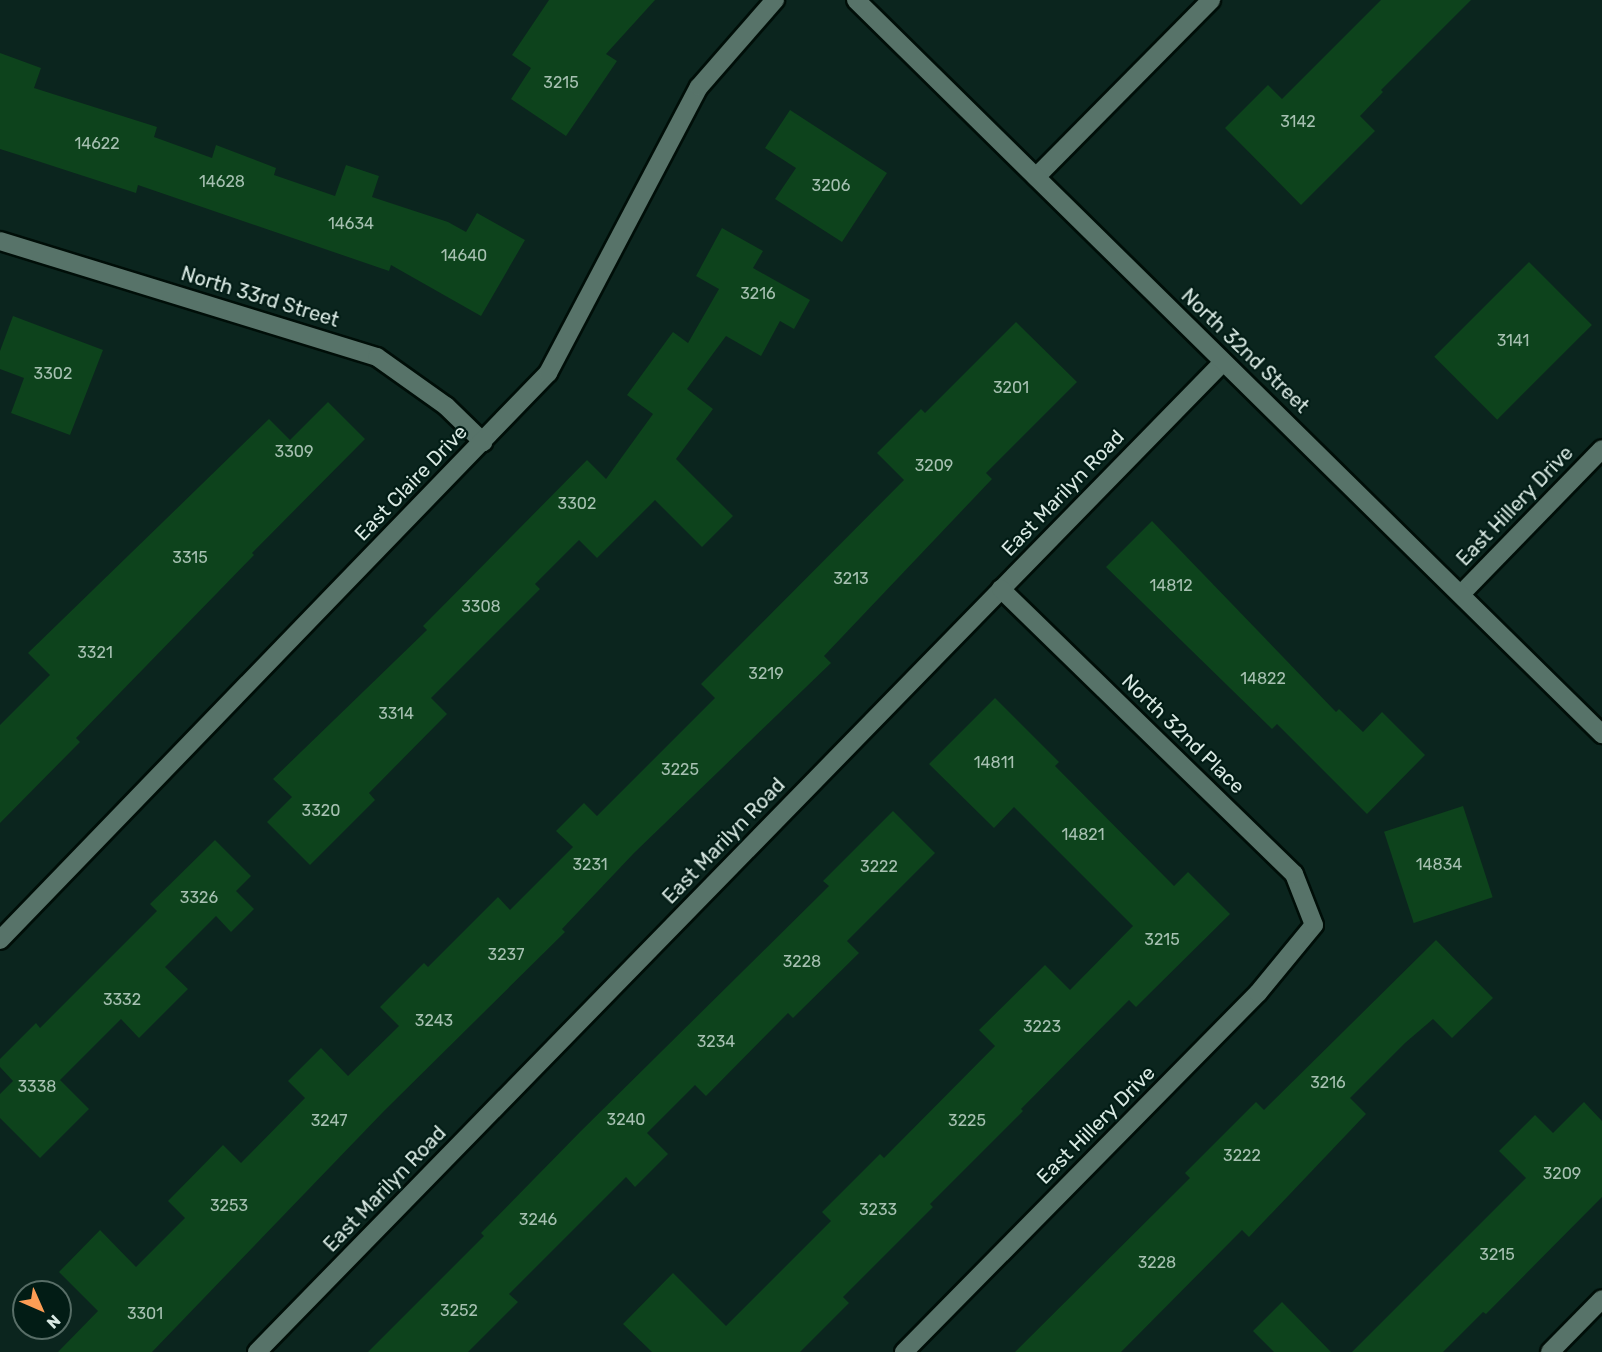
<!DOCTYPE html>
<html>
<head>
<meta charset="utf-8">
<style>
	body { margin:0 }
	#map { position:relative; width:1602px; height:1352px; overflow:hidden; background:#0b251e; font-family:Rubik,sans-serif }
	div>[style] { position:absolute }
	.building>* { inset:0; background:#0d431c; transform-origin:0 0 }
	.roads { filter:drop-shadow(2px 0 #000e08) drop-shadow(-2px 0 #000e08) drop-shadow(0 2px #000e08) drop-shadow(0 -2px #000e08) }
	.minor>* { height:18px; margin:-9px; padding:0 9px; transform-origin:9px; border-radius:9px; background:#577369 }
	.secondary>* { height:18px; margin:-9px; padding:0 9px; transform-origin:9px; border-radius:9px; background:#577369 }
	span { translate:-50% -50%; white-space:nowrap; text-align:center; line-height:1.15; -webkit-text-stroke:4.5px #021c15; paint-order:stroke }
	.number-label { font-size:16px; color:#a6c0b1 }
	.number-label span { -webkit-text-stroke-width:0 }
	.street-label { font-size:20px; color:#d9e9e3 }
	.north { position:absolute; left:12px; top:1280px; width:60px; height:60px; box-sizing:border-box; background:#021c15; border:2px solid #586e67; border-radius:50%; rotate:135deg; font-size:16px; font-weight:700; line-height:24px; text-align:center; color:#d9e9e3 }
	.north::after { content:''; display:block; margin:auto; width:21px; height:27px; background:#fd9d55; clip-path:polygon(50% 0,100% 100%,50% 72%,0 100%) }
</style>
</head>
<body>
<div id="map">
	<div class="building">
		<div style="clip-path:polygon(549px 0,655px 0,606px 54px,617px 61px,566px 136px,511px 99px,531px 68px,512px 55px)"></div>
		<div style="clip-path:polygon(1381px 0,1471px 0,1381px 90px,1383px 92px,1360px 116px,1375px 131px,1301px 205px,1225px 128px,1268px 85px,1282px 99px)"></div>
		<div style="clip-path:polygon(0 53px,41px 68px,34px 88px,157px 127px,154px 137px,212px 158px,216px 145px,276px 168px,274px 175px,335px 196px,346px 165px,379px 176px,372px 197px,448px 222px,466px 232px,477px 213px,525px 240px,481px 316px,391px 265px,389px 271px,138px 185px,136px 193px,19px 155px,0 149px)"></div>
		<div style="clip-path:polygon(790px 110px,887px 173px,842px 242px,775px 199px,796px 168px,765px 148px)"></div>
		<div style="clip-path:polygon(722px 228px,763px 251px,753px 268px,810px 300px,794px 329px,780px 321px,761px 356px,726px 336px,687px 389px,713px 409px,676px 459px,733px 516px,702px 547px,655px 500px,597px 558px,579px 540px,535px 584px,540px 589px,431px 698px,447px 714px,369px 793px,375px 800px,310px 865px,267px 822px,292px 797px,273px 779px,427px 630px,423px 626px,587px 460px,606px 479px,653px 414px,627px 395px,673px 332px,688px 343px,719px 289px,696px 276px)"></div>
		<div style="left:1529px;top:262px;width:89px;height:134px;rotate:45deg"></div>
		<div style="clip-path:polygon(13px 316px,103px 350px,70px 435px,11px 413px,24px 378px,0 369px,0 351px)"></div>
		<div style="clip-path:polygon(1016px 322px,1077px 382px,986px 473px,992px 479px,824px 656px,831px 663px,634px 853px,562px 929px,565px 932px,384px 1111px,152px 1352px,58px 1352px,98px 1311px,59px 1272px,100px 1230px,136px 1267px,185px 1218px,168px 1201px,223px 1145px,241px 1163px,305px 1098px,288px 1081px,321px 1048px,348px 1076px,399px 1026px,380px 1007px,424px 963px,428px 967px,498px 897px,510px 910px,573px 847px,556px 831px,584px 803px,597px 816px,715px 698px,701px 684px,904px 480px,877px 453px,921px 409px,925px 413px)"></div>
		<div style="clip-path:polygon(328px 402px,365px 439px,252px 553px,254px 555px,76px 738px,80px 742px,0 823px,0 725px,50px 675px,28px 653px,269px 419px,290px 440px)"></div>
		<div style="clip-path:polygon(1152px 521px,1336px 712px,1339px 709px,1363px 732px,1382px 712px,1425px 755px,1367px 814px,1277px 724px,1272px 729px,1106px 567px)"></div>
		<div style="clip-path:polygon(995px 698px,1059px 762px,1055px 766px,1174px 886px,1188px 872px,1230px 914px,1136px 1007px,1129px 1000px,1021px 1109px,1023px 1111px,930px 1204px,933px 1207px,843px 1297px,849px 1303px,800px 1352px,652px 1352px,623px 1324px,673px 1273px,726px 1326px,831px 1221px,822px 1212px,880px 1154px,884px 1158px,995px 1046px,979px 1030px,1045px 965px,1070px 990px,1133px 926px,1014px 807px,994px 828px,929px 764px)"></div>
		<div style="left:1463px;top:806px;width:96px;height:83px;rotate:72deg"></div>
		<div style="clip-path:polygon(893px 811px,935px 853px,847px 941px,859px 953px,793px 1018px,788px 1013px,706px 1096px,695px 1085px,647px 1133px,668px 1154px,635px 1187px,626px 1177px,509px 1294px,518px 1302px,468px 1352px,368px 1352px,484px 1236px,481px 1233px,580px 1132px,829px 886px,823px 881px)"></div>
		<div style="clip-path:polygon(215px 840px,251px 876px,236px 891px,254px 909px,231px 932px,216px 916px,165px 967px,188px 989px,139px 1038px,121px 1019px,60px 1080px,89px 1109px,40px 1158px,0 1118px,0 1094px,13px 1081px,0 1067px,0 1059px,36px 1023px,40px 1028px,157px 911px,150px 904px)"></div>
		<div style="clip-path:polygon(1436px 940px,1493px 998px,1452px 1038px,1433px 1019px,1405px 1043px,1350px 1098px,1366px 1114px,1249px 1237px,1242px 1230px,1121px 1352px,1015px 1352px,1190px 1178px,1185px 1173px,1256px 1102px,1264px 1110px)"></div>
		<div style="clip-path:polygon(1584px 1102px,1602px 1121px,1602px 1197px,1486px 1314px,1483px 1312px,1443px 1352px,1352px 1352px,1526px 1178px,1499px 1151px,1535px 1115px,1553px 1133px)"></div>
		<div style="clip-path:polygon(1282px 1302px,1331px 1352px,1274px 1352px,1253px 1331px)"></div>
	</div>
	<div class="roads">
		<div class="minor">
			<div style="left:1036px;top:177px;width:249px;rotate:-45.3deg"></div>
			<div style="left:0;top:241px;width:394px;rotate:17.1deg"></div>
			<div style="left:377px;top:357px;width:85px;rotate:35.4deg"></div>
			<div style="left:446px;top:406px;width:52px;rotate:44.2deg"></div>
			<div style="left:1461px;top:594px;width:202px;rotate:-45.8deg"></div>
			<div style="left:0;top:940px;width:789px;rotate:-45.98deg"></div>
			<div style="left:548px;top:373px;width:323px;rotate:-62.2deg"></div>
			<div style="left:699px;top:87px;width:116px;rotate:-48.9deg"></div>
			<div style="left:257px;top:1352px;width:1383px;rotate:-45.7deg"></div>
			<div style="left:904px;top:1352px;width:504px;rotate:-45.4deg"></div>
			<div style="left:1258px;top:993px;width:88px;rotate:-50.5deg"></div>
			<div style="left:1314px;top:925px;width:55px;rotate:-111.4deg"></div>
			<div style="left:1294px;top:874px;width:409px;rotate:-135.8deg"></div>
			<div style="left:1550px;top:1352px;width:74px;rotate:-45.5deg"></div>
		</div>
		<div class="secondary">
			<div style="left:856px;top:0;width:1047px;rotate:44.54deg"></div>
		</div>
	</div>
	<div class="number-label">
		<span style="left:561px;top:83px">3215</span>
		<span style="left:1298px;top:122px">3142</span>
		<span style="left:97px;top:144px">14622</span>
		<span style="left:222px;top:182px">14628</span>
		<span style="left:831px;top:186px">3206</span>
		<span style="left:351px;top:224px">14634</span>
		<span style="left:464px;top:256px">14640</span>
		<span style="left:758px;top:294px">3216</span>
		<span style="left:1513px;top:341px">3141</span>
		<span style="left:53px;top:374px">3302</span>
		<span style="left:1011px;top:388px">3201</span>
		<span style="left:294px;top:452px">3309</span>
		<span style="left:934px;top:466px">3209</span>
		<span style="left:577px;top:504px">3302</span>
		<span style="left:190px;top:558px">3315</span>
		<span style="left:851px;top:579px">3213</span>
		<span style="left:1171px;top:586px">14812</span>
		<span style="left:481px;top:607px">3308</span>
		<span style="left:95px;top:653px">3321</span>
		<span style="left:766px;top:674px">3219</span>
		<span style="left:1263px;top:679px">14822</span>
		<span style="left:396px;top:714px">3314</span>
		<span style="left:994px;top:763px">14811</span>
		<span style="left:680px;top:770px">3225</span>
		<span style="left:321px;top:811px">3320</span>
		<span style="left:1083px;top:835px">14821</span>
		<span style="left:590px;top:865px">3231</span>
		<span style="left:1439px;top:865px">14834</span>
		<span style="left:879px;top:867px">3222</span>
		<span style="left:199px;top:898px">3326</span>
		<span style="left:1162px;top:940px">3215</span>
		<span style="left:506px;top:955px">3237</span>
		<span style="left:802px;top:962px">3228</span>
		<span style="left:122px;top:1000px">3332</span>
		<span style="left:434px;top:1021px">3243</span>
		<span style="left:1042px;top:1027px">3223</span>
		<span style="left:716px;top:1042px">3234</span>
		<span style="left:1328px;top:1083px">3216</span>
		<span style="left:37px;top:1087px">3338</span>
		<span style="left:626px;top:1120px">3240</span>
		<span style="left:329px;top:1121px">3247</span>
		<span style="left:967px;top:1121px">3225</span>
		<span style="left:1242px;top:1156px">3222</span>
		<span style="left:1562px;top:1174px">3209</span>
		<span style="left:229px;top:1206px">3253</span>
		<span style="left:878px;top:1210px">3233</span>
		<span style="left:538px;top:1220px">3246</span>
		<span style="left:1497px;top:1255px">3215</span>
		<span style="left:1157px;top:1263px">3228</span>
		<span style="left:459px;top:1311px">3252</span>
		<span style="left:145px;top:1314px">3301</span>
	</div>
	<div class="street-label">
		<span style="left:260px;top:297px;rotate:17deg">North 33rd Street</span>
		<span style="left:1245px;top:351px;rotate:44deg">North 32nd Street</span>
		<span style="left:411px;top:483px;rotate:-46deg">East Claire Drive</span>
		<span style="left:1063px;top:493px;rotate:-46deg">East Marilyn Road</span>
		<span style="left:1515px;top:506px;rotate:-46deg">East Hillery Drive</span>
		<span style="left:1183px;top:734px;rotate:44deg">North 32nd Place</span>
		<span style="left:724px;top:841px;rotate:-46deg">East Marilyn Road</span>
		<span style="left:1096px;top:1125px;rotate:-45deg">East Hillery Drive</span>
		<span style="left:385px;top:1189px;rotate:-46deg">East Marilyn Road</span>
	</div>
	<div class="north">N</div>
</div>
</body>
</html>
